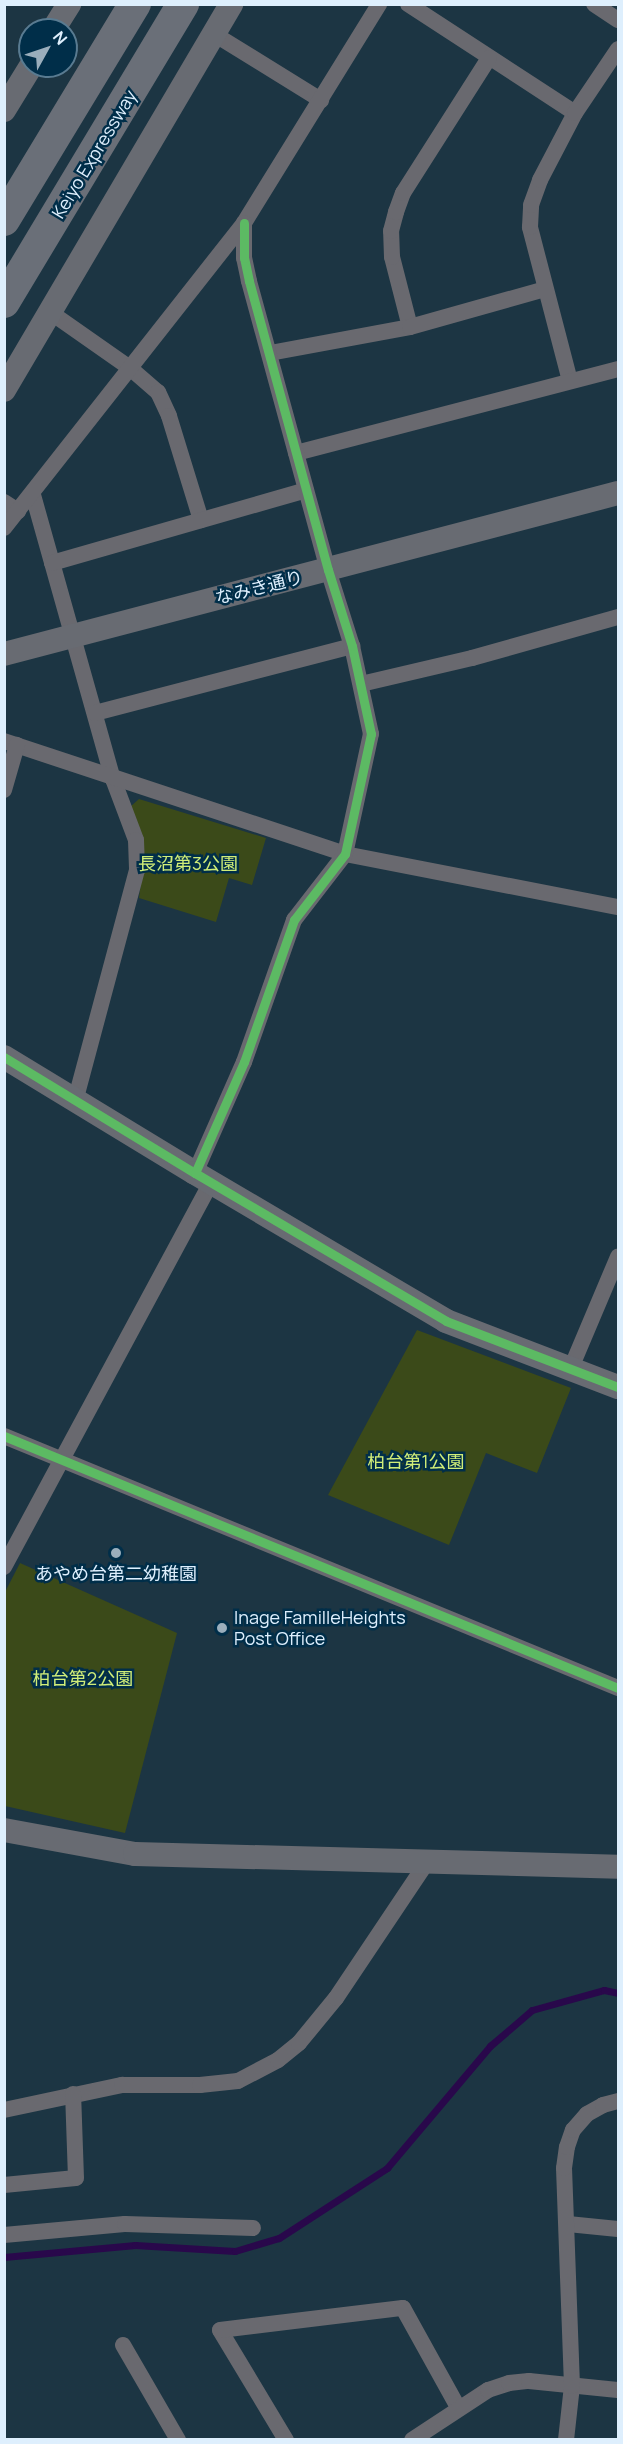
<!DOCTYPE html>
<html>
<head>
<meta charset="utf-8">
<style>
	body { margin:0 }
	#map { position:relative; width:623px; height:2444px; overflow:hidden; background:#1c3543; font-family:Manrope,"Noto Sans JP",sans-serif }
	div>[style] { position:absolute }
	.green>* { inset:0; background:#3b4a19 }
	.stream>* { height:7px; margin:-3.5px; padding:0 3.5px; transform-origin:3.5px; border-radius:3.5px; background:#29084b }
	.street>* { height:16px; margin:-8px; padding:0 8px; transform-origin:8px; border-radius:8px; background:#69696f }
	.secondary>* { height:24px; margin:-12px; padding:0 12px; transform-origin:12px; border-radius:12px; background:#686b72 }
	.highway>* { height:32px; margin:-16px; padding:0 16px; transform-origin:16px; border-radius:16px; background:#6a6f78 }
	.cycleway>* { height:9px; margin:-4.5px; padding:0 4.5px; transform-origin:4.5px; border-radius:4.5px; background:#5cba63 }
	.dots>* { width:16px; height:16px; translate:-50% -50%; box-sizing:border-box; border:3px solid #002e49; border-radius:50% }
	span { translate:-50% -50%; white-space:nowrap; text-align:center; line-height:1.15; -webkit-text-stroke:5px #002e49; paint-order:stroke }
	.street-label { font-size:18px; color:#deeffd }
	.park-label { font-size:18px; color:#d0ed78 }
	.poi-label { font-size:18px; color:#deeffd }
	.left { translate:0 -50%; text-align:left }
	.frame { position:absolute; inset:0; border:6px solid #deeffd; pointer-events:none }
	.north { position:absolute; left:18px; top:18px; width:60px; height:60px; box-sizing:border-box; background:#002e49; border:2px solid #597b91; border-radius:50%; rotate:50deg; font-size:16px; font-weight:700; line-height:24px; text-align:center; color:#deeffd }
	.north::after { content:''; display:block; margin:auto; width:21px; height:27px; background:#9aaebc; clip-path:polygon(50% 0,100% 100%,50% 72%,0 100%) }
</style>
</head>
<body>
<div id="map">
	<div class="green">
		<div style="clip-path:polygon(139px 799px,266px 838px,252px 885px,229px 878px,216px 922px,139px 898px,143px 867px,130px 807px)"></div>
		<div style="clip-path:polygon(417px 1330px,571px 1388px,537px 1473px,486px 1453px,449px 1545px,328px 1495px)"></div>
		<div style="clip-path:polygon(20px 1563px,177px 1633px,125px 1833px,5px 1806px,5px 1592px)"></div>
	</div>
	<div class="stream">
		<div style="left:4px;top:2257px;width:132px;rotate:-5.2deg"></div>
		<div style="left:135px;top:2245px;width:100px;rotate:3.4deg"></div>
		<div style="left:235px;top:2251px;width:46px;rotate:-16.5deg"></div>
		<div style="left:279px;top:2238px;width:129px;rotate:-32.9deg"></div>
		<div style="left:387px;top:2168px;width:160px;rotate:-49.8deg"></div>
		<div style="left:490px;top:2046px;width:55px;rotate:-40.6deg"></div>
		<div style="left:532px;top:2010px;width:75px;rotate:-15.5deg"></div>
		<div style="left:604px;top:1990px;width:14px;rotate:12deg"></div>
	</div>
	<div class="street">
		<div style="left:408px;top:4px;width:199px;rotate:33.1deg"></div>
		<div style="left:594px;top:4px;width:29px;rotate:34deg"></div>
		<div style="left:214px;top:34px;width:126px;rotate:31.7deg"></div>
		<div style="left:50px;top:312px;width:98px;rotate:35deg"></div>
		<div style="left:130px;top:368px;width:37px;rotate:41deg"></div>
		<div style="left:158px;top:392px;width:26px;rotate:65deg"></div>
		<div style="left:169px;top:416px;width:109px;rotate:72.9deg"></div>
		<div style="left:410px;top:327px;width:72px;rotate:-104.4deg"></div>
		<div style="left:392px;top:257px;width:26px;rotate:-92deg"></div>
		<div style="left:391px;top:231px;width:20px;rotate:-75deg"></div>
		<div style="left:396px;top:212px;width:20px;rotate:-70deg"></div>
		<div style="left:403px;top:193px;width:160px;rotate:-57.5deg"></div>
		<div style="left:270px;top:353px;width:142px;rotate:-10.5deg"></div>
		<div style="left:410px;top:327px;width:140px;rotate:-15.7deg"></div>
		<div style="left:570px;top:381px;width:159px;rotate:-104.6deg"></div>
		<div style="left:530px;top:227px;width:22px;rotate:-87deg"></div>
		<div style="left:531px;top:205px;width:27px;rotate:-70deg"></div>
		<div style="left:540px;top:180px;width:76px;rotate:-62.4deg"></div>
		<div style="left:575px;top:113px;width:77px;rotate:-56.1deg"></div>
		<div style="left:296px;top:453px;width:333px;rotate:-14.6deg"></div>
		<div style="left:33px;top:495px;width:295px;rotate:74.3deg"></div>
		<div style="left:113px;top:779px;width:65px;rotate:69.3deg"></div>
		<div style="left:136px;top:840px;width:30px;rotate:88deg"></div>
		<div style="left:137px;top:870px;width:239px;rotate:105deg"></div>
		<div style="left:4px;top:502px;width:17px;rotate:33deg"></div>
		<div style="left:4px;top:528px;width:388px;rotate:-51.8deg"></div>
		<div style="left:244px;top:223px;width:257px;rotate:-58.3deg"></div>
		<div style="left:52px;top:563px;width:264px;rotate:-16deg"></div>
		<div style="left:361px;top:684px;width:114px;rotate:-13.2deg"></div>
		<div style="left:472px;top:658px;width:152px;rotate:-15.7deg"></div>
		<div style="left:95px;top:713px;width:266px;rotate:-14.6deg"></div>
		<div style="left:4px;top:741px;width:359px;rotate:18.3deg"></div>
		<div style="left:345px;top:854px;width:278px;rotate:11deg"></div>
		<div style="left:4px;top:790px;width:47px;rotate:-73.9deg"></div>
		<div style="left:195px;top:1173px;width:121px;rotate:-66.2deg"></div>
		<div style="left:244px;top:1062px;width:151px;rotate:-70.6deg"></div>
		<div style="left:294px;top:920px;width:83px;rotate:-52.3deg"></div>
		<div style="left:345px;top:854px;width:123px;rotate:-77.8deg"></div>
		<div style="left:371px;top:734px;width:90px;rotate:-102.2deg"></div>
		<div style="left:352px;top:646px;width:80px;rotate:-107.5deg"></div>
		<div style="left:328px;top:570px;width:300px;rotate:-105.3deg"></div>
		<div style="left:249px;top:281px;width:24px;rotate:-102deg"></div>
		<div style="left:244px;top:258px;width:35px;rotate:-90deg"></div>
		<div style="left:571px;top:1368px;width:121px;rotate:-67.1deg"></div>
		<div style="left:4px;top:1436px;width:664px;rotate:22.31deg"></div>
		<div style="left:4px;top:1567px;width:436px;rotate:-61.7deg"></div>
		<div style="left:4px;top:2110px;width:121px;rotate:-12deg"></div>
		<div style="left:122px;top:2085px;width:78px"></div>
		<div style="left:200px;top:2085px;width:38px;rotate:-6deg"></div>
		<div style="left:238px;top:2081px;width:45px;rotate:-27.7deg"></div>
		<div style="left:278px;top:2060px;width:27px;rotate:-39deg"></div>
		<div style="left:299px;top:2043px;width:58px;rotate:-50.6deg"></div>
		<div style="left:336px;top:1998px;width:164px;rotate:-56.2deg"></div>
		<div style="left:4px;top:2185px;width:72px;rotate:-5.6deg"></div>
		<div style="left:76px;top:2178px;width:84px;rotate:-92deg"></div>
		<div style="left:568px;top:2224px;width:50px;rotate:5.7deg"></div>
		<div style="left:4px;top:2235px;width:121px;rotate:-5.2deg"></div>
		<div style="left:125px;top:2224px;width:128px;rotate:1.8deg"></div>
		<div style="left:123px;top:2345px;width:110px;rotate:59.9deg"></div>
		<div style="left:286px;top:2440px;width:128px;rotate:-121deg"></div>
		<div style="left:220px;top:2330px;width:184px;rotate:-6.9deg"></div>
		<div style="left:403px;top:2308px;width:115px;rotate:61deg"></div>
		<div style="left:412px;top:2440px;width:91px;rotate:-33.3deg"></div>
		<div style="left:488px;top:2390px;width:22px;rotate:-18deg"></div>
		<div style="left:509px;top:2383px;width:20px;rotate:-6deg"></div>
		<div style="left:529px;top:2381px;width:89px;rotate:5.8deg"></div>
		<div style="left:566px;top:2440px;width:54px;rotate:-83.7deg"></div>
		<div style="left:572px;top:2386px;width:218px;rotate:-92.1deg"></div>
		<div style="left:564px;top:2168px;width:21px;rotate:-82deg"></div>
		<div style="left:567px;top:2147px;width:18px;rotate:-71deg"></div>
		<div style="left:573px;top:2130px;width:21px;rotate:-49deg"></div>
		<div style="left:587px;top:2114px;width:18px;rotate:-29deg"></div>
		<div style="left:603px;top:2105px;width:16px;rotate:-15deg"></div>
	</div>
	<div class="secondary">
		<div style="left:53px;top:30px;width:31px;rotate:-58deg"></div>
		<div style="left:4px;top:110px;width:52px;rotate:-58.5deg"></div>
		<div style="left:4px;top:390px;width:448px;rotate:-59.5deg"></div>
		<div style="left:4px;top:654px;width:635px;rotate:-14.69deg"></div>
		<div style="left:4px;top:1057px;width:223px;rotate:31.3deg"></div>
		<div style="left:195px;top:1173px;width:291px;rotate:30.5deg"></div>
		<div style="left:446px;top:1321px;width:184px;rotate:21deg"></div>
		<div style="left:4px;top:1830px;width:133px;rotate:10.4deg"></div>
		<div style="left:135px;top:1854px;width:483px;rotate:1.5deg"></div>
	</div>
	<div class="highway">
		<div style="left:4px;top:220px;width:253px;rotate:-58.8deg"></div>
		<div style="left:4px;top:302px;width:348px;rotate:-59deg"></div>
	</div>
	<div class="cycleway">
		<div style="left:4px;top:1057px;width:223px;rotate:31.3deg"></div>
		<div style="left:195px;top:1173px;width:291px;rotate:30.5deg"></div>
		<div style="left:446px;top:1321px;width:184px;rotate:21deg"></div>
		<div style="left:195px;top:1173px;width:121px;rotate:-66.2deg"></div>
		<div style="left:244px;top:1062px;width:151px;rotate:-70.6deg"></div>
		<div style="left:294px;top:920px;width:83px;rotate:-52.3deg"></div>
		<div style="left:345px;top:854px;width:123px;rotate:-77.8deg"></div>
		<div style="left:371px;top:734px;width:90px;rotate:-102.2deg"></div>
		<div style="left:352px;top:646px;width:80px;rotate:-107.5deg"></div>
		<div style="left:328px;top:570px;width:300px;rotate:-105.3deg"></div>
		<div style="left:249px;top:281px;width:24px;rotate:-102deg"></div>
		<div style="left:244px;top:258px;width:35px;rotate:-90deg"></div>
		<div style="left:4px;top:1436px;width:664px;rotate:22.31deg"></div>
	</div>
	<div class="dots">
		<div style="left:116px;top:1553px;background:#9aaebc"></div>
		<div style="left:222px;top:1628px;background:#9aaebc"></div>
	</div>
	<div class="street-label">
		<span style="left:94px;top:154px;rotate:-59deg">Keiyo Expressway</span>
		<span style="left:259px;top:587px;rotate:-14deg">なみき通り</span>
	</div>
	<div class="park-label">
		<span style="left:188px;top:863px">長沼第3公園</span>
		<span style="left:416px;top:1461px">柏台第1公園</span>
		<span style="left:83px;top:1678px">柏台第2公園</span>
	</div>
	<div class="poi-label">
		<span style="left:116px;top:1573px">あやめ台第二幼稚園</span>
		<span class="left" style="left:234px;top:1628px">Inage FamilleHeights<br>Post Office</span>
	</div>
	<div class="frame"></div>
	<div class="north">N</div>
</div>
</body>
</html>
